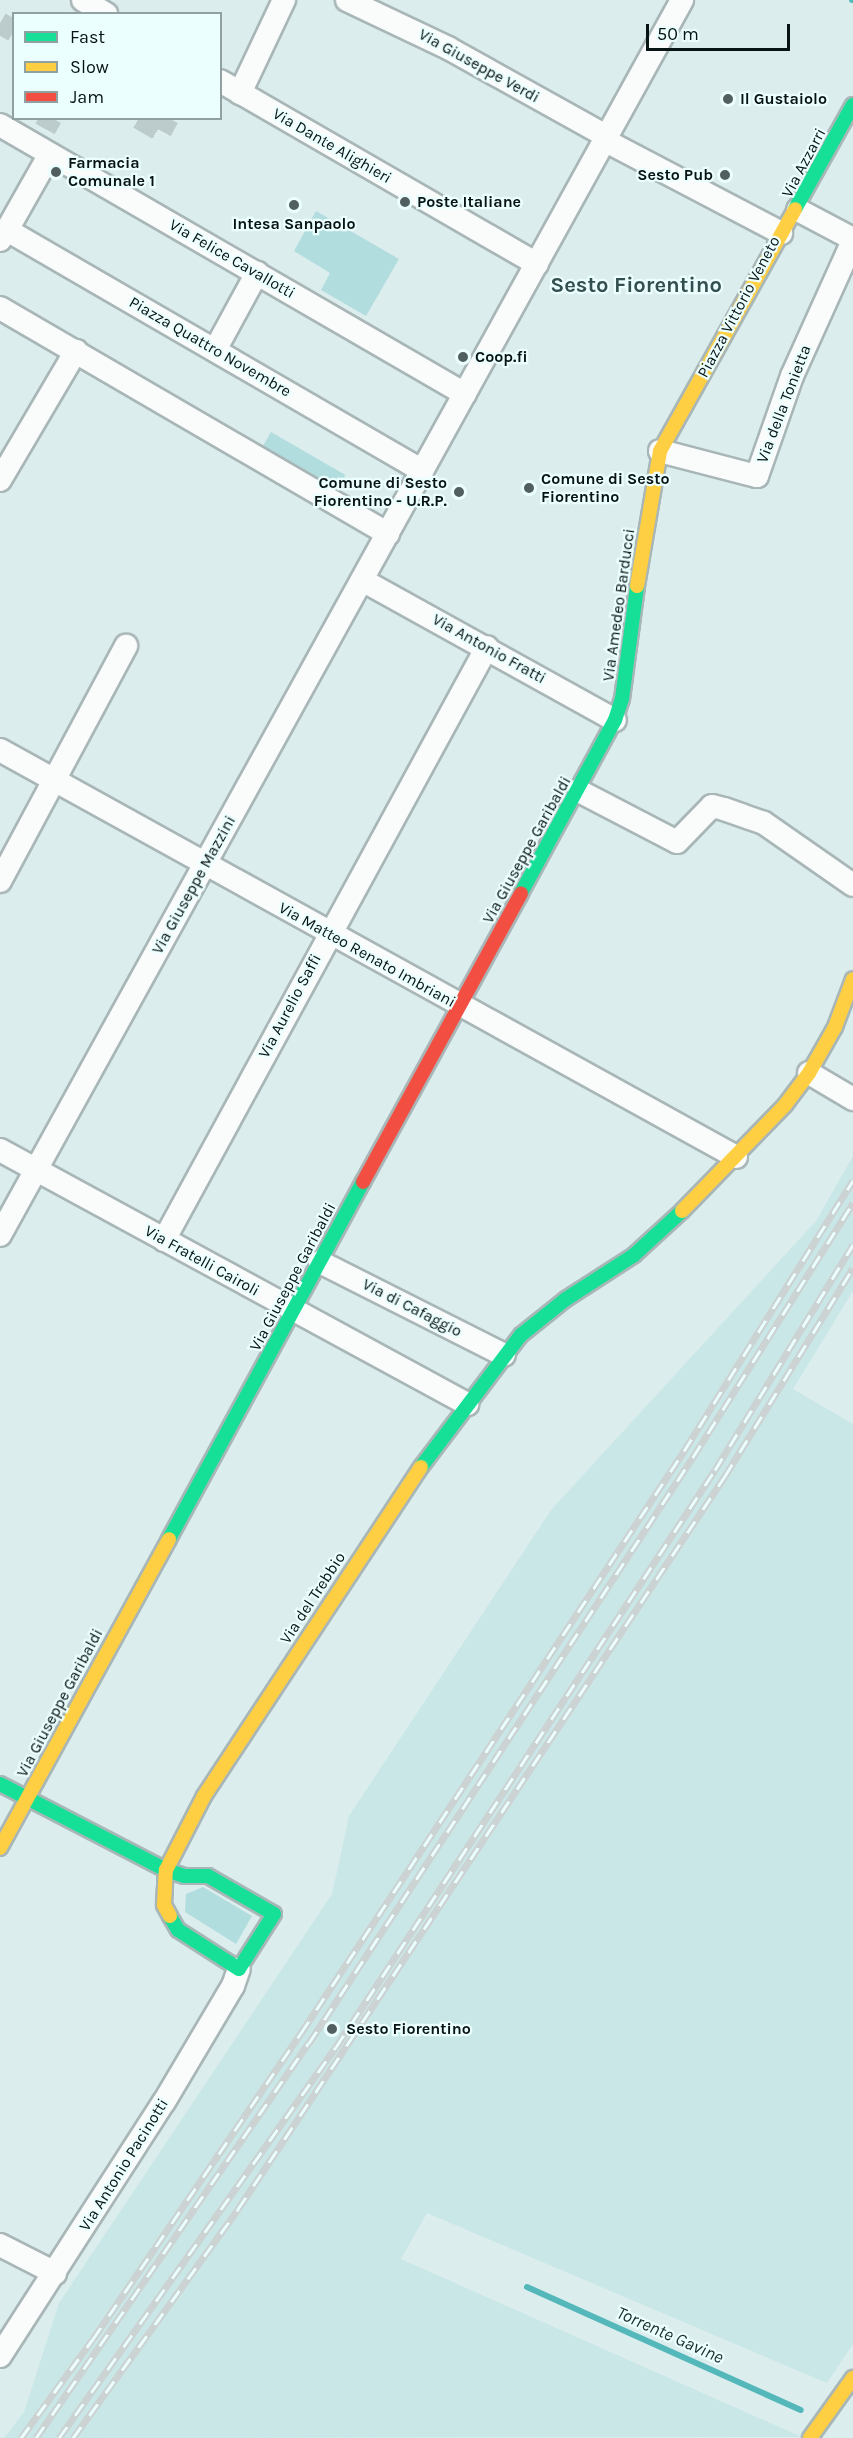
<!DOCTYPE html>
<html>
<head>
<meta charset="utf-8">
<style>
	body { margin:0 }
	#map { position:relative; width:853px; height:2438px; overflow:hidden; background:#dcedee; font-family:Karla,sans-serif }
	div>[style] { position:absolute }
	.built>* { inset:0; background:#cae7e8 }
	.green>* { inset:0; background:#b2ddde; transform-origin:0 0 }
	.stream>* { height:6px; margin:-3px; padding:0 3px; transform-origin:3px; border-radius:3px; background:#54b8bb }
	.street-tunnel>* { height:22px; margin-top:-11px; transform-origin:0; background:repeating-linear-gradient(90deg,#bccccd 0 22px,transparent 0 33px) }
	.roads { filter:drop-shadow(2px 0 #a9b6b7) drop-shadow(-2px 0 #a9b6b7) drop-shadow(0 2px #a9b6b7) drop-shadow(0 -2px #a9b6b7) }
	.street>* { height:22px; margin:-11px; padding:0 11px; transform-origin:11px; border-radius:11px; background:#fafcfc }
	.fast>* { height:14px; margin:-7px; padding:0 7px; transform-origin:7px; border-radius:7px; background:#16e098 }
	.slow>* { height:14px; margin:-7px; padding:0 7px; transform-origin:7px; border-radius:7px; background:#ffcf43 }
	.jam>* { height:14px; margin:-7px; padding:0 7px; transform-origin:7px; border-radius:7px; background:#f24e42 }
	.rail>* { height:7px; margin-top:-3.5px; transform-origin:0; background:repeating-linear-gradient(90deg,#ecffff 0 14px,#ccd1d1 0 28px); box-sizing:border-box; border-block:2px solid #ccd1d1 }
	.dots>* { width:16px; height:16px; translate:-50% -50%; box-sizing:border-box; border:3px solid #ecffff; border-radius:50% }
	span { translate:-50% -50%; white-space:nowrap; text-align:center; line-height:1.15; -webkit-text-stroke:4.5px #ecffff; paint-order:stroke }
	.street-label { font-size:16px; color:#081314 }
	.poi-label { font-size:16px; color:#081314; font-weight:700 }
	.left { translate:0 -50%; text-align:left }
	.right { translate:-100% -50%; text-align:right }
	.water-label { font-size:18px; color:#192e2f; font-style:italic }
	.district-label { font-size:22px; color:#344f50; font-weight:700 }
	.legend { position:absolute; left:12px; top:12px; width:210px; height:108px; box-sizing:border-box; background:#ecffff; border:2px solid #91a1a1; margin:0; padding:8px 10px; list-style:none; font-size:18px; color:#081314 }
	.legend li { display:flex; align-items:center; gap:12px; height:30px }
	.legend b { width:30px; border:2px solid #91a1a1 }
	.scale { position:absolute; left:646px; top:24px; width:144px; height:27px; box-sizing:border-box; border:3px solid #081314; border-top:0; padding-left:8px; font-size:18px; line-height:21px; white-space:nowrap; color:#081314; -webkit-text-stroke:4px #ecffff; paint-order:stroke }
</style>
</head>
<body>
<div id="map">
	<div class="built">
		<div style="clip-path:polygon(853px 1156px,853px 1291px,793px 1389px,853px 1424px,853px 2344px,827px 2383px,427px 2213px,401px 2259px,802px 2437px,4px 2438px,24px 2412px,59px 2303px,332px 1894px,349px 1816px,551px 1510px,816px 1221px)"></div>
	</div>
	<div class="green">
		<div style="clip-path:polygon(316px 211px,399px 259px,366px 316px,321px 290px,330px 273px,294px 251px)"></div>
		<div style="left:271px;top:432px;width:86px;height:24px;rotate:30deg"></div>
		<div style="clip-path:polygon(203px 1887px,252px 1916px,236px 1944px,185px 1912px,186px 1894px)"></div>
	</div>
	<div class="stream">
		<div style="left:852px;top:0;width:1px"></div>
		<div style="left:527px;top:2287px;width:300px;rotate:24.2deg"></div>
	</div>
	<div class="street-tunnel">
		<div style="left:0;top:23px;width:16px;rotate:30deg"></div>
		<div style="left:139px;top:118px;width:26px;rotate:31deg"></div>
		<div style="left:161px;top:131px;width:15px;rotate:-62deg"></div>
		<div style="left:45px;top:129px;width:13px;rotate:-61deg"></div>
	</div>
	<div class="roads">
		<div class="street">
			<div style="left:83px;top:0;width:27px;rotate:31deg"></div>
			<div style="left:347px;top:0;width:112px;rotate:25.4deg"></div>
			<div style="left:448px;top:48px;width:183px;rotate:29.1deg"></div>
			<div style="left:220px;top:81px;width:366px;rotate:30deg"></div>
			<div style="left:240px;top:93px;width:103px;rotate:-64.7deg"></div>
			<div style="left:0;top:125px;width:537px;rotate:30.05deg"></div>
			<div style="left:606px;top:141px;width:198px;rotate:27.7deg"></div>
			<div style="left:798px;top:210px;width:62px;rotate:27.8deg"></div>
			<div style="left:7px;top:230px;width:87px;rotate:-60.5deg"></div>
			<div style="left:0;top:240px;width:12px;rotate:-55deg"></div>
			<div style="left:7px;top:230px;width:480px;rotate:30.1deg"></div>
			<div style="left:0;top:308px;width:449px;rotate:30.2deg"></div>
			<div style="left:215px;top:350px;width:88px;rotate:-61.4deg"></div>
			<div style="left:660px;top:451px;width:100px;rotate:14.5deg"></div>
			<div style="left:757px;top:476px;width:106px;rotate:-70.7deg"></div>
			<div style="left:792px;top:376px;width:148px;rotate:-65.7deg"></div>
			<div style="left:0;top:480px;width:150px;rotate:-59.5deg"></div>
			<div style="left:362px;top:580px;width:289px;rotate:29deg"></div>
			<div style="left:0;top:750px;width:841px;rotate:28.94deg"></div>
			<div style="left:579px;top:791px;width:110px;rotate:27.5deg"></div>
			<div style="left:677px;top:842px;width:50px;rotate:-45.8deg"></div>
			<div style="left:712px;top:806px;width:12px;rotate:14deg"></div>
			<div style="left:724px;top:809px;width:42px;rotate:19.3deg"></div>
			<div style="left:764px;top:823px;width:108px;rotate:34.9deg"></div>
			<div style="left:0;top:881px;width:267px;rotate:-61.8deg"></div>
			<div style="left:809px;top:1073px;width:51px;rotate:30.6deg"></div>
			<div style="left:0;top:1150px;width:532px;rotate:28.54deg"></div>
			<div style="left:0;top:1235px;width:1411px;rotate:-61.09deg"></div>
			<div style="left:164px;top:1240px;width:675px;rotate:-61.42deg"></div>
			<div style="left:320px;top:1262px;width:206px;rotate:26.8deg"></div>
			<div style="left:0;top:2245px;width:62px;rotate:27deg"></div>
			<div style="left:0;top:2356px;width:302px;rotate:-57.2deg"></div>
			<div style="left:164px;top:2102px;width:135px;rotate:-59.3deg"></div>
			<div style="left:233px;top:1986px;width:18px;rotate:-71deg"></div>
		</div>
		<div class="fast">
			<div style="left:795px;top:209px;width:119px;rotate:-60.9deg"></div>
			<div style="left:521px;top:893px;width:197px;rotate:-61.5deg"></div>
			<div style="left:615px;top:720px;width:22px;rotate:-72deg"></div>
			<div style="left:622px;top:699px;width:114px;rotate:-82.4deg"></div>
			<div style="left:421px;top:1467px;width:166px;rotate:-52.9deg"></div>
			<div style="left:521px;top:1335px;width:58px;rotate:-38.7deg"></div>
			<div style="left:566px;top:1299px;width:81px;rotate:-32.9deg"></div>
			<div style="left:634px;top:1255px;width:65px;rotate:-42.5deg"></div>
			<div style="left:169px;top:1539px;width:406px;rotate:-61.5deg"></div>
			<div style="left:0;top:1784px;width:187px;rotate:27.4deg"></div>
			<div style="left:166px;top:1870px;width:19px;rotate:18deg"></div>
			<div style="left:184px;top:1876px;width:24px"></div>
			<div style="left:208px;top:1876px;width:76px;rotate:29.9deg"></div>
			<div style="left:274px;top:1914px;width:65px;rotate:122.5deg"></div>
			<div style="left:239px;top:1969px;width:72px;rotate:-147.4deg"></div>
			<div style="left:178px;top:1930px;width:16px;rotate:-120deg"></div>
		</div>
		<div class="slow">
			<div style="left:637px;top:586px;width:137px;rotate:-80.3deg"></div>
			<div style="left:660px;top:451px;width:277px;rotate:-60.8deg"></div>
			<div style="left:682px;top:1211px;width:148px;rotate:-45.8deg"></div>
			<div style="left:785px;top:1105px;width:40px;rotate:-53deg"></div>
			<div style="left:809px;top:1073px;width:53px;rotate:-60.5deg"></div>
			<div style="left:835px;top:1027px;width:51px;rotate:-69.4deg"></div>
			<div style="left:0;top:1848px;width:352px;rotate:-61.3deg"></div>
			<div style="left:170px;top:1916px;width:13px;rotate:-119deg"></div>
			<div style="left:164px;top:1905px;width:35px;rotate:-87deg"></div>
			<div style="left:166px;top:1870px;width:83px;rotate:-62.8deg"></div>
			<div style="left:204px;top:1796px;width:394px;rotate:-56.6deg"></div>
			<div style="left:810px;top:2438px;width:74px;rotate:-54.4deg"></div>
		</div>
		<div class="jam">
			<div style="left:363px;top:1182px;width:329px;rotate:-61.3deg"></div>
		</div>
	</div>
	<div class="rail">
		<div style="left:21px;top:2438px;width:122px;rotate:-54deg"></div>
		<div style="left:93px;top:2339px;width:370px;rotate:-55.8deg"></div>
		<div style="left:301px;top:2033px;width:697px;rotate:-56.65deg"></div>
		<div style="left:684px;top:1451px;width:319px;rotate:-58deg"></div>
		<div style="left:36px;top:2438px;width:480px;rotate:-55.4deg"></div>
		<div style="left:309px;top:2043px;width:701px;rotate:-56.76deg"></div>
		<div style="left:693px;top:1457px;width:300px;rotate:-57.8deg"></div>
		<div style="left:59px;top:2438px;width:479px;rotate:-54.7deg"></div>
		<div style="left:336px;top:2047px;width:690px;rotate:-56.7deg"></div>
		<div style="left:715px;top:1470px;width:264px;rotate:-58.5deg"></div>
		<div style="left:73px;top:2438px;width:282px;rotate:-54.2deg"></div>
		<div style="left:238px;top:2209px;width:880px;rotate:-56.4deg"></div>
		<div style="left:725px;top:1476px;width:244px;rotate:-58.4deg"></div>
	</div>
	<div class="dots">
		<div style="left:728px;top:99px;background:#525f60"></div>
		<div style="left:56px;top:172px;background:#525f60"></div>
		<div style="left:725px;top:175px;background:#525f60"></div>
		<div style="left:405px;top:202px;background:#525f60"></div>
		<div style="left:294px;top:205px;background:#525f60"></div>
		<div style="left:463px;top:357px;background:#525f60"></div>
		<div style="left:529px;top:488px;background:#525f60"></div>
		<div style="left:459px;top:492px;background:#525f60"></div>
		<div style="left:332px;top:2029px;background:#525f60"></div>
	</div>
	<div class="street-label">
		<span style="left:479px;top:66px;rotate:29deg">Via Giuseppe Verdi</span>
		<span style="left:332px;top:146px;rotate:30deg">Via Dante Alighieri</span>
		<span style="left:804px;top:163px;rotate:-62deg">Via Azzarri</span>
		<span style="left:232px;top:259px;rotate:30deg">Via Felice Cavallotti</span>
		<span style="left:739px;top:307px;rotate:-62deg">Piazza Vittorio Veneto</span>
		<span style="left:210px;top:347px;rotate:30deg">Piazza Quattro Novembre</span>
		<span style="left:784px;top:404px;rotate:-69deg">Via della Tonietta</span>
		<span style="left:619px;top:605px;rotate:-82deg">Via Amedeo Barducci</span>
		<span style="left:489px;top:649px;rotate:29deg">Via Antonio Fratti</span>
		<span style="left:527px;top:850px;rotate:-61deg">Via Giuseppe Garibaldi</span>
		<span style="left:194px;top:885px;rotate:-61deg">Via Giuseppe Mazzini</span>
		<span style="left:367px;top:955px;rotate:29deg">Via Matteo Renato Imbriani</span>
		<span style="left:290px;top:1006px;rotate:-62deg">Via Aurelio Saffi</span>
		<span style="left:202px;top:1261px;rotate:29deg">Via Fratelli Cairoli</span>
		<span style="left:293px;top:1277px;rotate:-62deg">Via Giuseppe Garibaldi</span>
		<span style="left:412px;top:1308px;rotate:27deg">Via di Cafaggio</span>
		<span style="left:313px;top:1598px;rotate:-57deg">Via del Trebbio</span>
		<span style="left:60px;top:1703px;rotate:-62deg">Via Giuseppe Garibaldi</span>
		<span style="left:124px;top:2165px;rotate:-58deg">Via Antonio Pacinotti</span>
	</div>
	<div class="poi-label">
		<span class="left" style="left:740px;top:99px">Il Gustaiolo</span>
		<span class="left" style="left:68px;top:172px">Farmacia<br>Comunale 1</span>
		<span class="right" style="left:713px;top:175px">Sesto Pub</span>
		<span class="left" style="left:417px;top:202px">Poste Italiane</span>
		<span style="left:294px;top:224px">Intesa Sanpaolo</span>
		<span class="left" style="left:475px;top:357px">Coop.fi</span>
		<span class="left" style="left:541px;top:488px">Comune di Sesto<br>Fiorentino</span>
		<span class="right" style="left:447px;top:492px">Comune di Sesto<br>Fiorentino - U.R.P.</span>
		<span class="left" style="left:346px;top:2029px">Sesto Fiorentino</span>
	</div>
	<div class="water-label">
		<span style="left:670px;top:2335px;rotate:24deg">Torrente Gavine</span>
	</div>
	<div class="district-label">
		<span style="left:636px;top:286px">Sesto Fiorentino</span>
	</div>
	<ul class="legend">
	<li><b style="height:8px;background:#16e098"></b>Fast</li>
	<li><b style="height:8px;background:#ffcf43"></b>Slow</li>
	<li><b style="height:8px;background:#f24e42"></b>Jam</li>
	</ul>
	<div class="scale">50 m</div>
</div>
</body>
</html>
